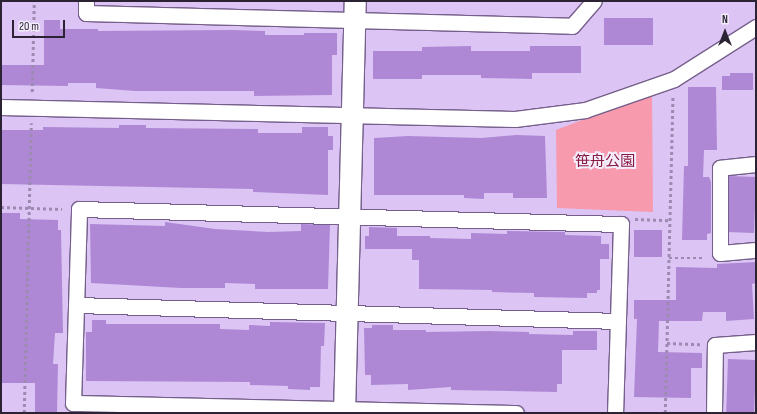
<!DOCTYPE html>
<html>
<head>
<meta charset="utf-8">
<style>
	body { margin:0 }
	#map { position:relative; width:757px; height:414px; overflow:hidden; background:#dcc4f5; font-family:"Sofia Sans Condensed","Noto Sans JP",sans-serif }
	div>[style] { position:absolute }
	.green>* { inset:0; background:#f79aad }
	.building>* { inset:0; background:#af88d5; transform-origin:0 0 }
	.path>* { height:2.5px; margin-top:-1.25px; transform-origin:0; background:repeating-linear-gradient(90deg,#9d8ab0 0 3px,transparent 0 6px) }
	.roads { filter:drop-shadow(1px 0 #755f8a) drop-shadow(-1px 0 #755f8a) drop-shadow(0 1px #755f8a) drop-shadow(0 -1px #755f8a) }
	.street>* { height:15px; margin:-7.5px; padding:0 7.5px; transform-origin:7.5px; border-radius:7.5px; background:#fff }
	.secondary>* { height:21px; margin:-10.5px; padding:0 10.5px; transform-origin:10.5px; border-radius:10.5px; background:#fff }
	span { translate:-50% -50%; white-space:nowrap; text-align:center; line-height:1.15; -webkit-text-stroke:4px #f4edfc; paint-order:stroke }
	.park-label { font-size:15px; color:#8a193f }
	.frame { position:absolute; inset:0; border:2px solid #2b2234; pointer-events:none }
	.north { position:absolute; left:705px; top:12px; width:40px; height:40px; -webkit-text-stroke:3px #f4edfc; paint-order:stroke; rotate:0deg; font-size:11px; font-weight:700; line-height:16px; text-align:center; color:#2b2234 }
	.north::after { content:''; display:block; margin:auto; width:14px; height:18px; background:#2b2234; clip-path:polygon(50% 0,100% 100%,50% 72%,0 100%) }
	.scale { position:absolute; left:12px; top:20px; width:53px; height:18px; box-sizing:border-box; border:2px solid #2b2234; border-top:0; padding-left:5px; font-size:12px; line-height:14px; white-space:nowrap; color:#2b2234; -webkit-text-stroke:3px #f4edfc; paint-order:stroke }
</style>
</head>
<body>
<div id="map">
	<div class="green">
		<div style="clip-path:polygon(652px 93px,653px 212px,557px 208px,556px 130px)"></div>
	</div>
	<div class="building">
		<div style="left:604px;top:18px;width:49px;height:27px"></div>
		<div style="clip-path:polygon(44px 20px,60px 20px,60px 29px,98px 29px,98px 31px,232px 30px,265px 31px,265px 35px,304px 35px,304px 33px,337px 33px,337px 55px,332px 55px,332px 95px,254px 96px,254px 91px,135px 91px,96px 88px,96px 83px,68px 83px,68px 86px,1px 85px,1px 65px,44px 65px)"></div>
		<div style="clip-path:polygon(471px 46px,471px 51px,530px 51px,530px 46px,581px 46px,581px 73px,532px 73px,532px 79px,481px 78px,481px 75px,422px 75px,422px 79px,373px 79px,373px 51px,422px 51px,422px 47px)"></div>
		<div style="clip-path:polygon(730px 73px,753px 73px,753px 90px,722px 90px,722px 76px,730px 76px)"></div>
		<div style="clip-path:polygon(688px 87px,716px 87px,717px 150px,704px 150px,703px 177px,709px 177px,711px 182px,711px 233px,707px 234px,707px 240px,682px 240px,684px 166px,688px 166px)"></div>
		<div style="clip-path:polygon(119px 125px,146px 125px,146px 128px,258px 129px,258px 133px,302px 133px,302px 127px,328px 127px,328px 136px,333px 136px,333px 150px,328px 150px,328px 195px,253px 192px,253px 189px,1px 184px,1px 130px,43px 130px,43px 127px,119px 128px)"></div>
		<div style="clip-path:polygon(516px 135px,545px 136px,547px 198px,513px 198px,513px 193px,484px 193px,484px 199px,464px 198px,464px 195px,374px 195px,374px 138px,408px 136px,481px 138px)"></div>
		<div style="left:756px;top:177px;width:56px;height:27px;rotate:92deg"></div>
		<div style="clip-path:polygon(1px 213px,20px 213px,20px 219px,58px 220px,58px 230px,61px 230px,63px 333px,55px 333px,53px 364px,58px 364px,57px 413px,35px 413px,35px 383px,1px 383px)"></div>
		<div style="clip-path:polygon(165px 222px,215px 229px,268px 232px,301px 231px,301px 224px,330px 225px,328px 289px,255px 289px,255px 284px,225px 283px,225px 288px,181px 288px,91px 283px,90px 224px,165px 226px)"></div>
		<div style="clip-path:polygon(369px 227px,397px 228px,397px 236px,430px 236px,430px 238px,471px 239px,471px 233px,507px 234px,507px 231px,565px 232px,565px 235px,601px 236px,601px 244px,609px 244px,609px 259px,600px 259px,600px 290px,597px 290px,597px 293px,587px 293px,587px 298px,534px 297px,534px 293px,492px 292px,492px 290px,419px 289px,419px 260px,412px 260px,412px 249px,365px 249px,365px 236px,369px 236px)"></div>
		<div style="left:634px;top:230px;width:28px;height:27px"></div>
		<div style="clip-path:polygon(756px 262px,756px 283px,752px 284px,754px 319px,726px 321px,726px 312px,703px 312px,702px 321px,659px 321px,658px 352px,702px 353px,702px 368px,691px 368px,691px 398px,634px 397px,637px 319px,634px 319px,634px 300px,676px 300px,676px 267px,717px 268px,717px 264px)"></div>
		<div style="clip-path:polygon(92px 320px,106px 320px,106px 324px,220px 324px,220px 329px,249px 330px,249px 325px,270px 326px,270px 322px,325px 323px,324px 346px,321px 346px,320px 387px,310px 387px,310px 390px,288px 389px,288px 386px,250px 385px,250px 382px,86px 381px,86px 332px,92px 332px)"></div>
		<div style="clip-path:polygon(372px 325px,393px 325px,393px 330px,426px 330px,426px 332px,489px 331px,529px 332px,529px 334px,573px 335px,573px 331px,597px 331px,597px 350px,562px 350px,562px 384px,557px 384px,557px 392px,451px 390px,451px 387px,408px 390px,408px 384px,371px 385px,371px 375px,365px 375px,364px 328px,372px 328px)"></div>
		<div style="left:728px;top:359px;width:28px;height:54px;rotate:2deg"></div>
	</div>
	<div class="path">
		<div style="left:32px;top:92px;width:91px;rotate:-88.7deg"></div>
		<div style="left:1px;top:207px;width:61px;rotate:1.9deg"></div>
		<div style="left:635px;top:219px;width:35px;rotate:2deg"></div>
		<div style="left:669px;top:258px;width:36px"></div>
		<div style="left:667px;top:343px;width:33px;rotate:2deg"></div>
		<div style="left:24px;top:413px;width:290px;rotate:-88.6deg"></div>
		<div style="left:665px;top:413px;width:317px;rotate:-88.6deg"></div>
	</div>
	<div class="roads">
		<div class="street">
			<div style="left:86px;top:1px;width:12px;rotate:90deg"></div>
			<div style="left:86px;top:13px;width:486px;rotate:1.5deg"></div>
			<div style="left:572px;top:26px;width:33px;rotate:-49deg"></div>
			<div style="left:1px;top:107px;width:514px;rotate:1.34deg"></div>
			<div style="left:515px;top:119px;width:71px;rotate:-7.3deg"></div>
			<div style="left:585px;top:110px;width:94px;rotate:-19.2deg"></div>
			<div style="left:674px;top:79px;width:97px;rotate:-32.4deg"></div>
			<div style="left:756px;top:164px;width:36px;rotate:174deg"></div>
			<div style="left:720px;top:168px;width:85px;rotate:90deg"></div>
			<div style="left:720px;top:253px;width:36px;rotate:-5deg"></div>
			<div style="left:76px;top:305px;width:542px;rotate:1.69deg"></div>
			<div style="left:516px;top:413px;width:443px;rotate:-178.7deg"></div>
			<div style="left:73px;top:403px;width:194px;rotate:-88.2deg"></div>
			<div style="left:79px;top:209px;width:542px;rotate:1.59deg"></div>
			<div style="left:621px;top:224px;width:189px;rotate:91.8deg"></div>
			<div style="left:714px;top:413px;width:68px;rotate:-89.2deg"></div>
			<div style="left:715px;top:345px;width:41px;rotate:-4.2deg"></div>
		</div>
		<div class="secondary">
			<div style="left:344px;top:413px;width:412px;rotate:-88.5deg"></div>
		</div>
	</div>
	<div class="park-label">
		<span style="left:605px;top:162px">笹舟公園</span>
	</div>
	<div class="frame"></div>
	<div class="north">N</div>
	<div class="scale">20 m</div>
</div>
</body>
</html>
